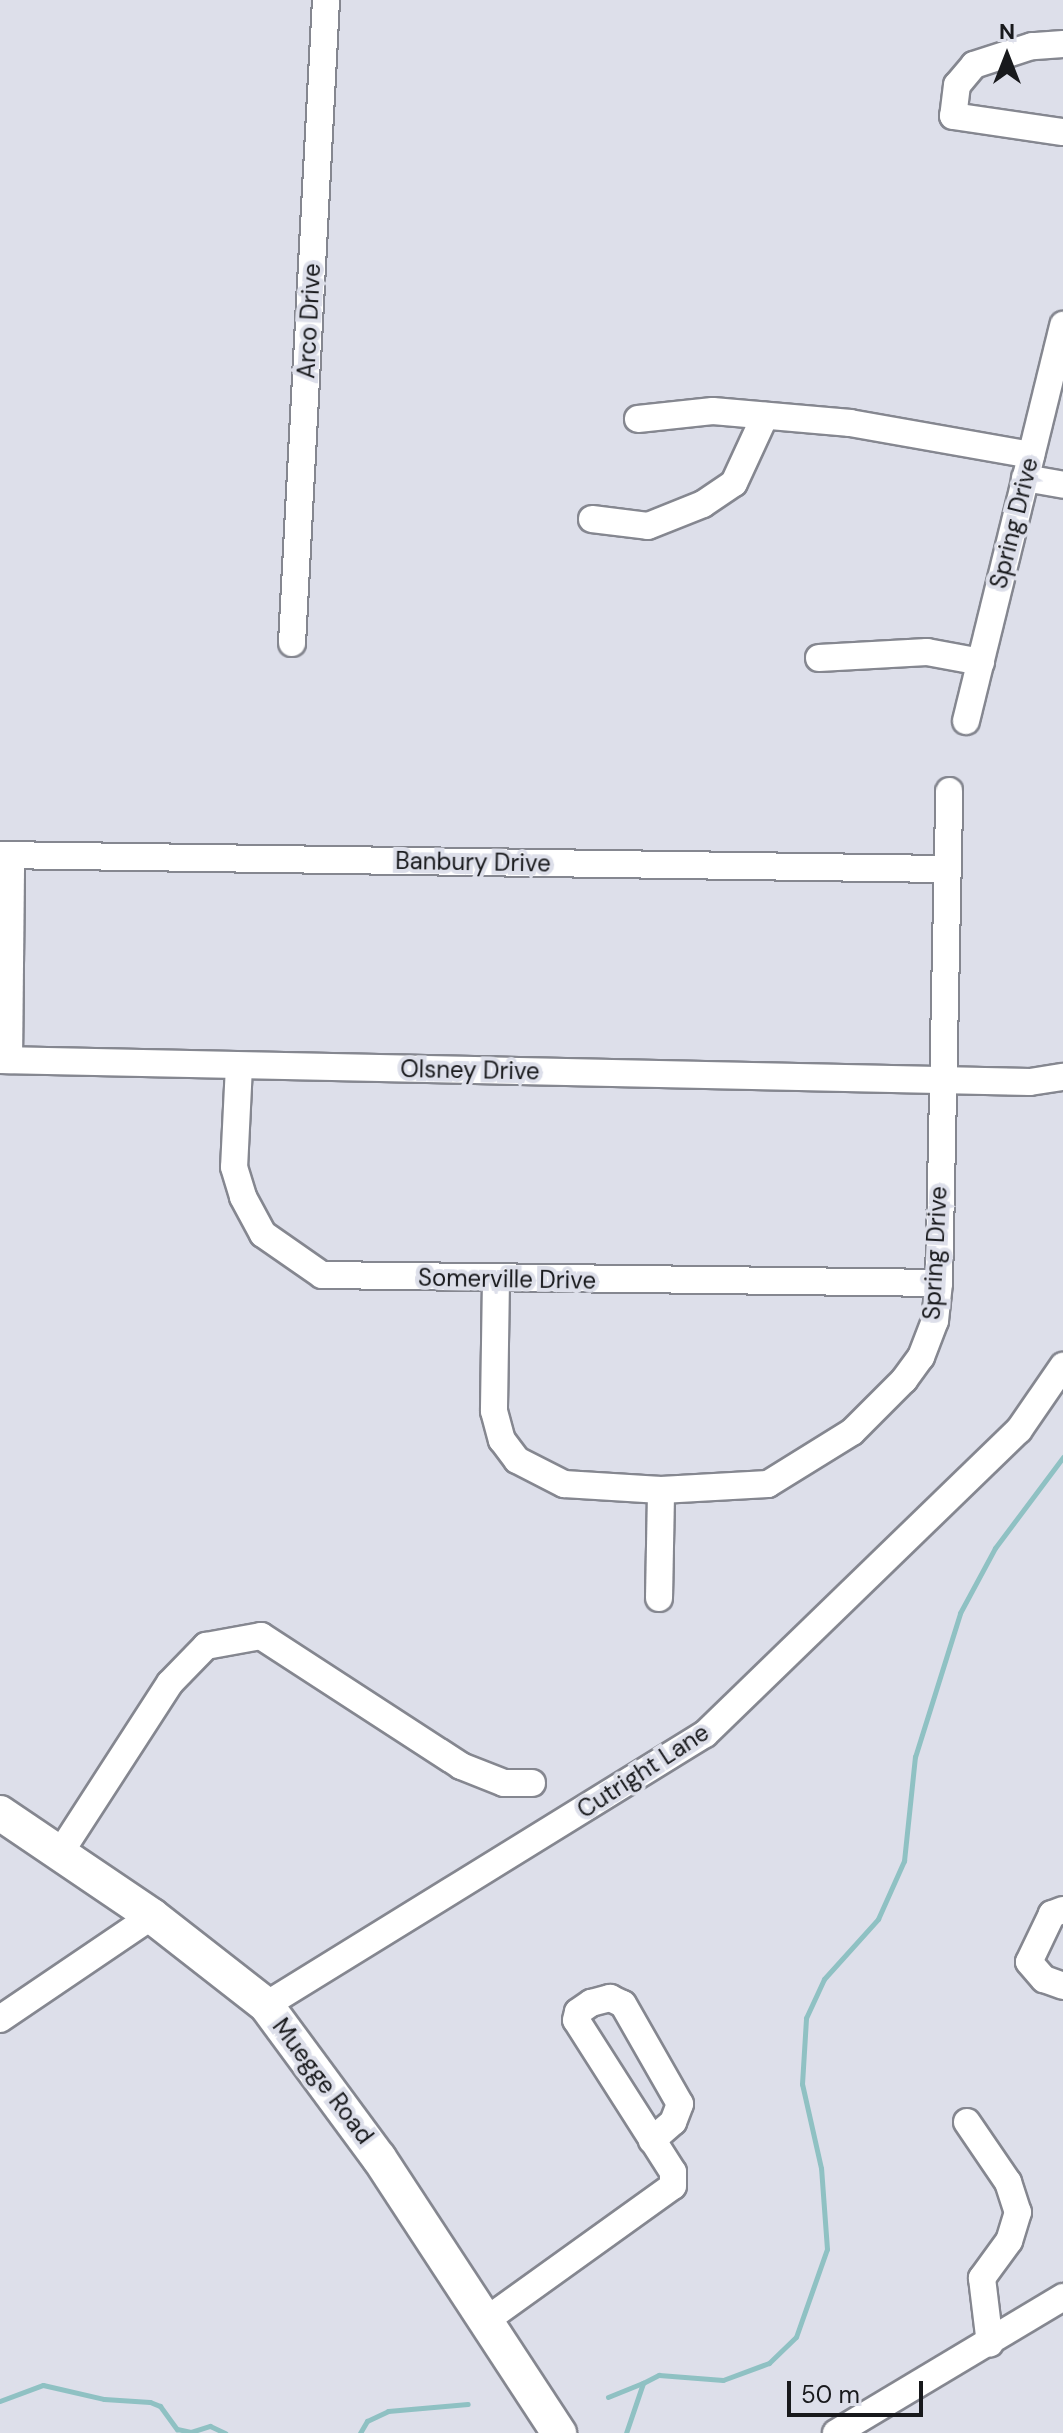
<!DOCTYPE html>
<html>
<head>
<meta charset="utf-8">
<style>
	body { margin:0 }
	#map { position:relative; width:1063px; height:2433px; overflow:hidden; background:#dddfea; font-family:"DM Sans",sans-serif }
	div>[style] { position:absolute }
	.stream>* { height:5px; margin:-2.5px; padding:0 2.5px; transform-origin:2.5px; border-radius:2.5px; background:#8fc1c3 }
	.roads { filter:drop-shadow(2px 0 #858790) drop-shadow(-2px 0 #858790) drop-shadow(0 2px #858790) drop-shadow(0 -2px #858790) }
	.minor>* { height:26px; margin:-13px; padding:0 13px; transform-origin:13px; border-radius:13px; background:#fff }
	.major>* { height:34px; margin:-17px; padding:0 17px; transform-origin:17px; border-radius:17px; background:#fff }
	span { translate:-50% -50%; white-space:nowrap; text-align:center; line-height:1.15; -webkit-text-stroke:8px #dddfea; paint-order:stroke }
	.street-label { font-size:24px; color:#18191c }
	.north { position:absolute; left:967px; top:16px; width:80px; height:80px; -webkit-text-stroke:6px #dddfea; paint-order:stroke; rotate:0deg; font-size:22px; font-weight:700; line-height:32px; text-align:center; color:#18191c }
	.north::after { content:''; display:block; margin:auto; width:28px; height:36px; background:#18191c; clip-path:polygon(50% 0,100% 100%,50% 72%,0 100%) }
	.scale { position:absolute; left:787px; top:2381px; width:136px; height:36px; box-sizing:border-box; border:4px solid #18191c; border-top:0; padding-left:10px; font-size:24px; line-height:28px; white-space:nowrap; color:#18191c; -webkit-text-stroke:6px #dddfea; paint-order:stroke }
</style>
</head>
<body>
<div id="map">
	<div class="stream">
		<div style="left:608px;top:2397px;width:38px;rotate:-22deg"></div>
		<div style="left:0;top:2401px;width:46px;rotate:-20.4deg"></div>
		<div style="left:43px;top:2385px;width:63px;rotate:12.9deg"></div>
		<div style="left:104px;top:2399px;width:46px;rotate:3.7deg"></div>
		<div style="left:150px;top:2402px;width:11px;rotate:22deg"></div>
		<div style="left:160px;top:2406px;width:29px;rotate:54deg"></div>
		<div style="left:177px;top:2429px;width:14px;rotate:12deg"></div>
		<div style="left:191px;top:2432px;width:20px;rotate:-18deg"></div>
		<div style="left:210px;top:2426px;width:17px;rotate:25deg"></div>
		<div style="left:360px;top:2433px;width:14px;rotate:-60deg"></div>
		<div style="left:367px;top:2421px;width:23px;rotate:-25deg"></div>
		<div style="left:388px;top:2411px;width:80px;rotate:-5deg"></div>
		<div style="left:626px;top:2433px;width:53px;rotate:-71.2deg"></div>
		<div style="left:643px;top:2383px;width:18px;rotate:-27deg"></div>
		<div style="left:659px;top:2375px;width:64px;rotate:4.5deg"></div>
		<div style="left:723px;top:2380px;width:49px;rotate:-20.3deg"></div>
		<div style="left:769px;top:2363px;width:37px;rotate:-44deg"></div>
		<div style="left:796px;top:2337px;width:93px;rotate:-70.6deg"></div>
		<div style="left:827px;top:2249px;width:81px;rotate:-94.2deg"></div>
		<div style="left:821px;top:2168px;width:86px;rotate:-102.7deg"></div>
		<div style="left:802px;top:2084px;width:66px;rotate:-86.5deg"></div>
		<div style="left:806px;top:2018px;width:43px;rotate:-65.2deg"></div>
		<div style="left:824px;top:1979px;width:81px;rotate:-48deg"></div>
		<div style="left:878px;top:1919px;width:64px;rotate:-65.9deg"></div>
		<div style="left:904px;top:1861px;width:105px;rotate:-84deg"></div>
		<div style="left:915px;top:1757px;width:151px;rotate:-72.6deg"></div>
		<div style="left:960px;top:1613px;width:74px;rotate:-61.7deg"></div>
		<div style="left:995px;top:1548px;width:114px;rotate:-53.2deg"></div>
	</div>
	<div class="roads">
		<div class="minor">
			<div style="left:1063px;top:44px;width:31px;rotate:176deg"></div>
			<div style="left:1032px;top:46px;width:61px;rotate:161.9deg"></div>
			<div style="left:974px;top:65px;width:26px;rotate:130deg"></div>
			<div style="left:957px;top:85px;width:31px;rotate:97deg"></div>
			<div style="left:953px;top:116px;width:111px;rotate:8.3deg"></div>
			<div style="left:638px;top:419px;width:75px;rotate:-6.1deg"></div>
			<div style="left:713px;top:411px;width:138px;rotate:5deg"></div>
			<div style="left:850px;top:423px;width:184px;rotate:10deg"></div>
			<div style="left:1025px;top:478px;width:39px;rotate:10deg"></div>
			<div style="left:592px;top:519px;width:56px;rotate:7.1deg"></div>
			<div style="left:648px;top:526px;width:59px;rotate:-21.8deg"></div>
			<div style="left:703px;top:504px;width:37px;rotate:-34deg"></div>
			<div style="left:734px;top:483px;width:74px;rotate:-65.2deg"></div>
			<div style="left:292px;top:643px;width:644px;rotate:-86.97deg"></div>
			<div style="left:819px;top:658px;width:108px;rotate:-3.2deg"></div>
			<div style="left:927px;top:652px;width:55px;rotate:10.5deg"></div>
			<div style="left:966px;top:721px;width:408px;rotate:-76.2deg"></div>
			<div style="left:0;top:855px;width:947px;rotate:0.85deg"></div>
			<div style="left:0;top:1060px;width:1030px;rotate:1.22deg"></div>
			<div style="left:1030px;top:1082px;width:33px;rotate:-9deg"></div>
			<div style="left:9px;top:1060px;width:205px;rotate:-89.4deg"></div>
			<div style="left:239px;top:1066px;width:101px;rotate:92.8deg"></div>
			<div style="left:234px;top:1167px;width:31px;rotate:73deg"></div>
			<div style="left:243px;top:1197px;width:42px;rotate:61.6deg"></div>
			<div style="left:263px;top:1234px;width:72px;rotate:34.8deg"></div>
			<div style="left:322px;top:1275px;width:617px;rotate:0.74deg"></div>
			<div style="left:496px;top:1280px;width:131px;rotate:90.9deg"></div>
			<div style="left:494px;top:1411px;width:30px;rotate:75deg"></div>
			<div style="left:502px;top:1440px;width:25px;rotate:53deg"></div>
			<div style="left:517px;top:1460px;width:53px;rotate:27.1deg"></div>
			<div style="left:564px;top:1484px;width:97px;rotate:3.5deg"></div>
			<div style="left:661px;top:1490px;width:107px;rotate:-3.2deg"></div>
			<div style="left:768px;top:1484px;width:99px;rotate:-31.8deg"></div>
			<div style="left:852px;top:1432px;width:74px;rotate:-45deg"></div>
			<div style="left:904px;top:1380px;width:29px;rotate:-54deg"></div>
			<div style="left:921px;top:1357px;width:39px;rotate:-69deg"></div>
			<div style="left:935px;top:1321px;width:38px;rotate:-84deg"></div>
			<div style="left:939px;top:1283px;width:492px;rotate:-88.8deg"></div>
			<div style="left:659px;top:1598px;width:108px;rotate:-88.9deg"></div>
			<div style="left:60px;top:1853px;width:202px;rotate:-57.1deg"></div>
			<div style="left:170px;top:1683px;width:52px;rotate:-45.8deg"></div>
			<div style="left:206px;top:1646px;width:56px;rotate:-10.3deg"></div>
			<div style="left:261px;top:1636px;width:239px;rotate:33deg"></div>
			<div style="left:461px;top:1766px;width:46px;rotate:21.6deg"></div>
			<div style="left:504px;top:1783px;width:28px"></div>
			<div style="left:1063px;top:1910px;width:12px;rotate:160deg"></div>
			<div style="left:1052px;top:1914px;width:53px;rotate:115.6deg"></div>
			<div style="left:1029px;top:1962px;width:23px;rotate:49deg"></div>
			<div style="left:1044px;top:1979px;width:20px;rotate:20deg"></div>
			<div style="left:266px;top:2005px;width:516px;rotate:-31.69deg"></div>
			<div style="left:705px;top:1734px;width:437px;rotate:-44.1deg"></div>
			<div style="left:1019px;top:1430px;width:78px;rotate:-55.5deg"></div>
			<div style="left:0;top:2019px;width:184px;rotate:-34.1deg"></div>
			<div style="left:967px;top:2122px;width:73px;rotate:55.7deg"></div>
			<div style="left:1008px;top:2182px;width:32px;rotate:72deg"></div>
			<div style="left:1018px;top:2212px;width:30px;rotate:107deg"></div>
			<div style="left:1009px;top:2241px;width:46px;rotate:126.1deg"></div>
			<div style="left:982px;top:2278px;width:66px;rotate:83.1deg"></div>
			<div style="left:485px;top:2321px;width:231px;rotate:-35.7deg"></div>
			<div style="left:673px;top:2186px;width:14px;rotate:-90deg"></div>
			<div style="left:673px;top:2172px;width:180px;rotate:-122.5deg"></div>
			<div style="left:576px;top:2020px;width:8px;rotate:-76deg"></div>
			<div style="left:578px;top:2012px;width:16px;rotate:-35deg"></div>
			<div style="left:591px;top:2003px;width:20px;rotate:-15deg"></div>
			<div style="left:610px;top:1998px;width:14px;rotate:25deg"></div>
			<div style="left:623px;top:2004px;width:115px;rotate:60.3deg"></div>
			<div style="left:680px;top:2104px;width:19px;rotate:111deg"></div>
			<div style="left:673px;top:2122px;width:28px;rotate:139deg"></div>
			<div style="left:836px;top:2433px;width:265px;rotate:-30.9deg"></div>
		</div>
		<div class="major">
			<div style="left:0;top:1813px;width:184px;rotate:34.1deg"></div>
			<div style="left:152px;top:1916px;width:145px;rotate:38deg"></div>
			<div style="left:266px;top:2005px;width:190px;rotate:53.6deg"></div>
			<div style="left:379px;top:2158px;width:329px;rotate:56.8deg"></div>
		</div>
	</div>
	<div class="street-label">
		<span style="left:309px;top:321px;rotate:-87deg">Arco Drive</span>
		<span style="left:1014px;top:523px;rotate:-76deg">Spring Drive</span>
		<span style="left:473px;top:862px;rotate:1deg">Banbury Drive</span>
		<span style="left:470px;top:1070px;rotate:1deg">Olsney Drive</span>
		<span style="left:935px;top:1253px;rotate:-87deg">Spring Drive</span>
		<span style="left:507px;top:1279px;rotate:1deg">Somerville Drive</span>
		<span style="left:643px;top:1771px;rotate:-33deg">Cutright Lane</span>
		<span style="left:323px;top:2081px;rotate:53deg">Muegge Road</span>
	</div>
	<div class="north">N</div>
	<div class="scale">50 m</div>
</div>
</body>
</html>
